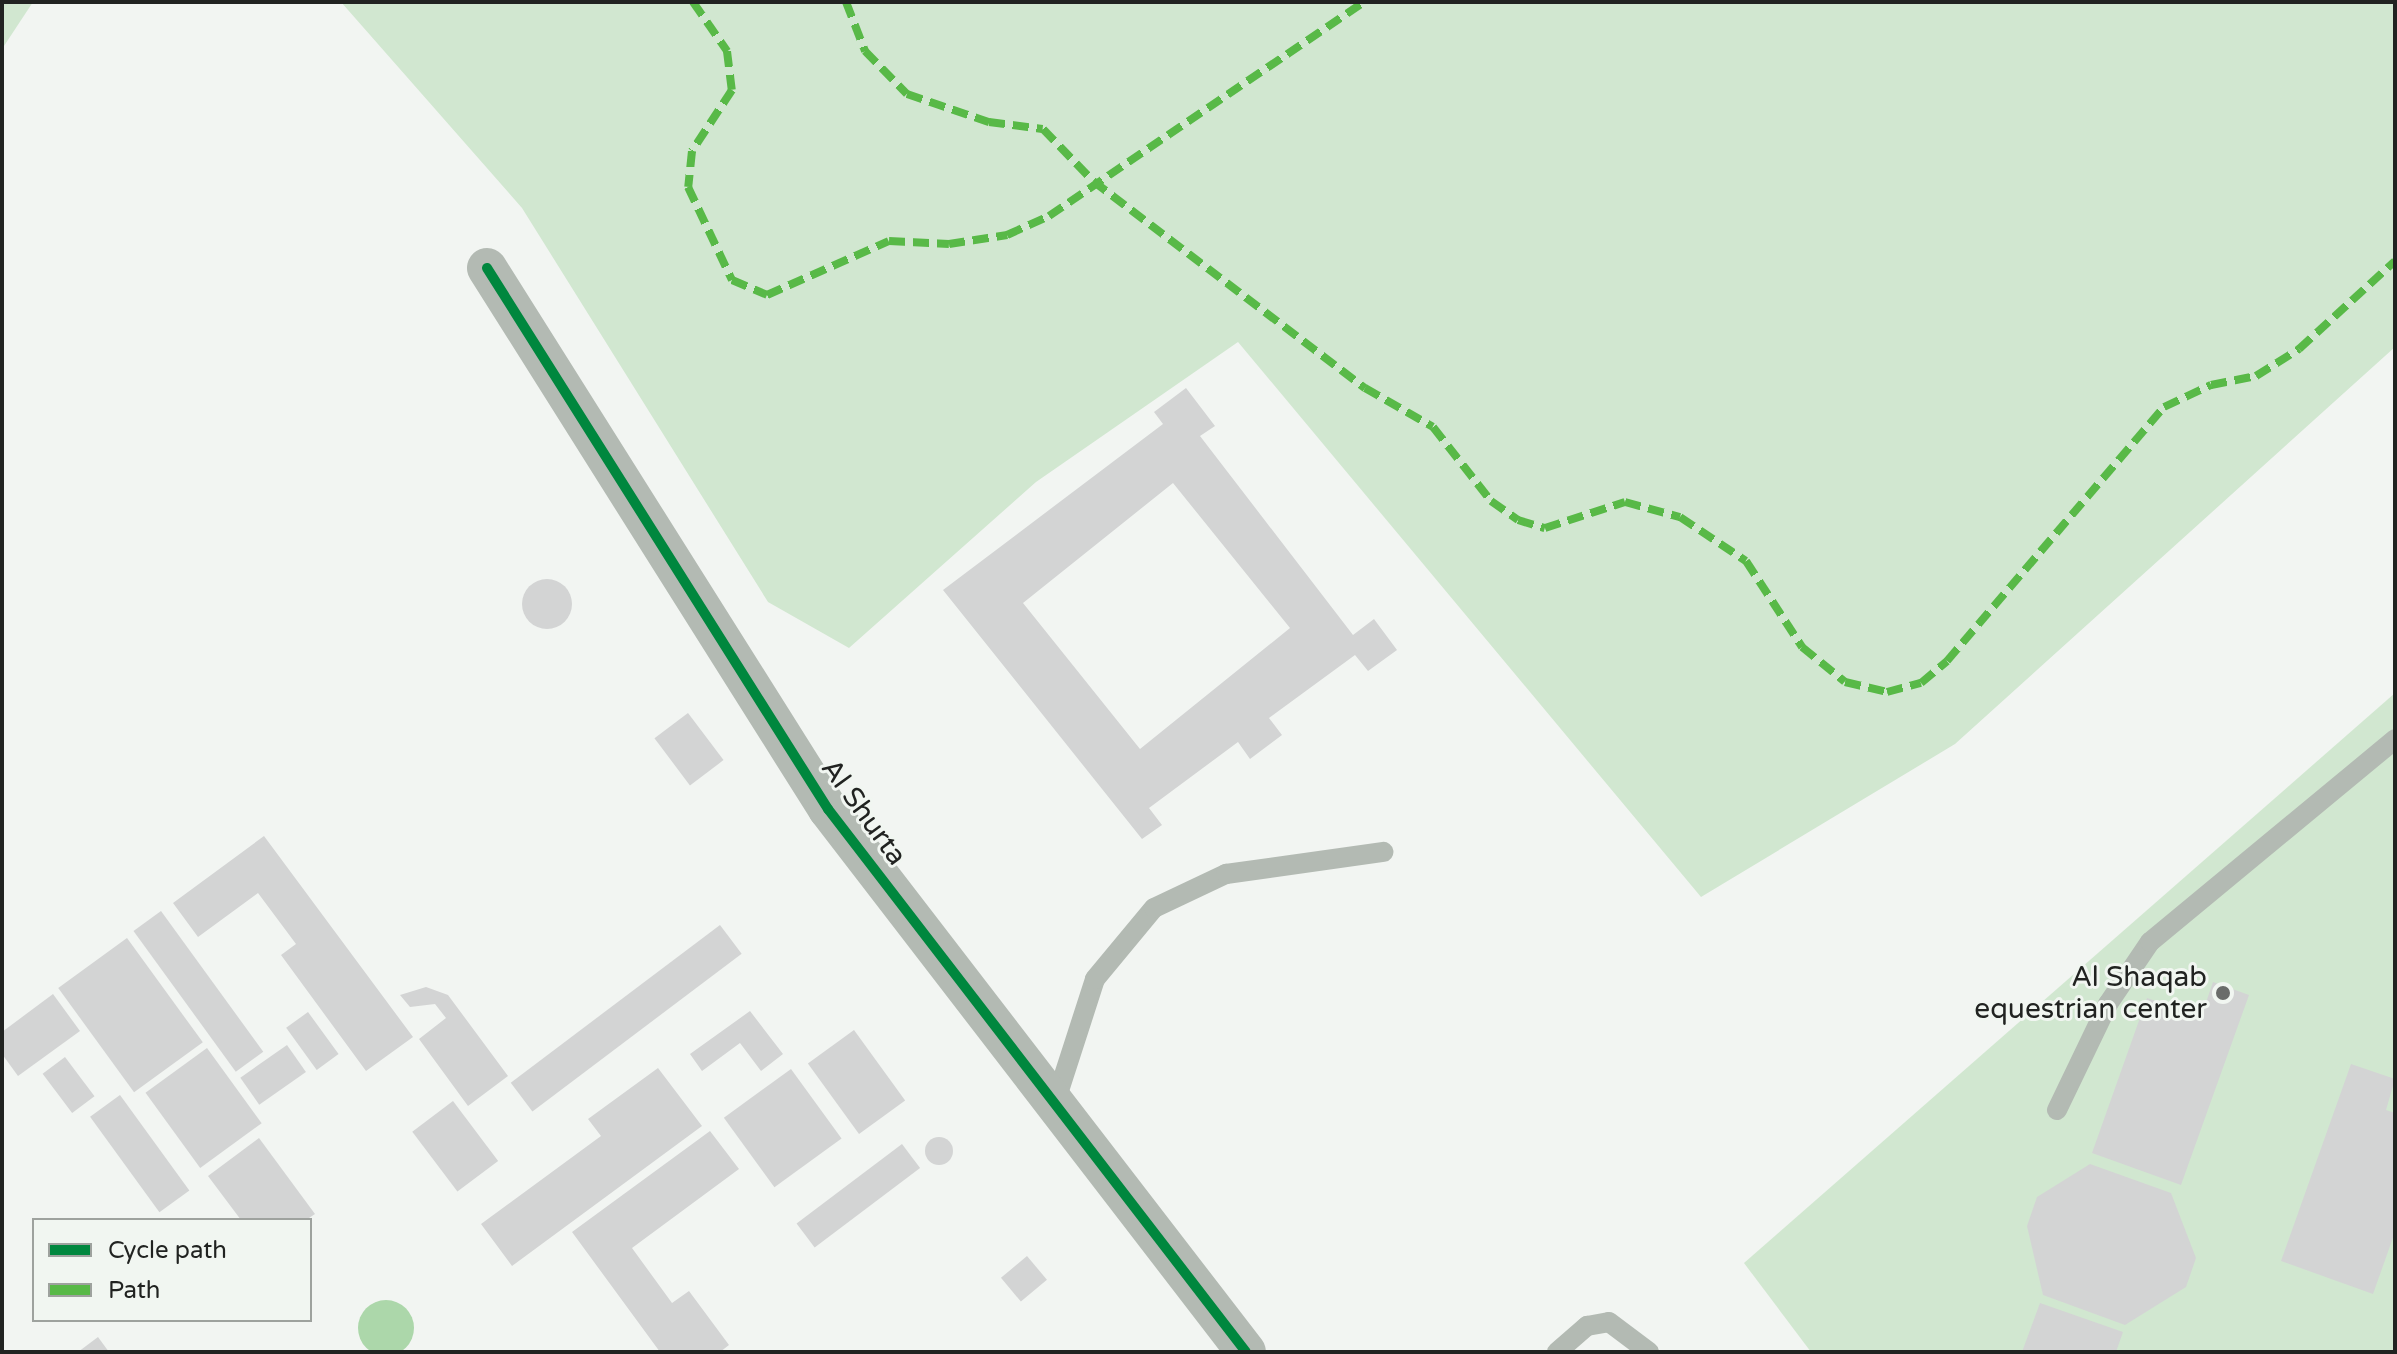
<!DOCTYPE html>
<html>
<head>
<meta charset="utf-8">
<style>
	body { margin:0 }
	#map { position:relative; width:2397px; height:1354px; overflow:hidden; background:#f2f5f2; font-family:"Varela Round",sans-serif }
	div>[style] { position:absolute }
	.green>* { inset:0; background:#d1e7d0 }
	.water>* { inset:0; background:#acd7aa }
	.round { border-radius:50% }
	.building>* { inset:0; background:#d3d4d4; transform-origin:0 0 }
	.lane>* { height:20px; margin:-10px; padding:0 10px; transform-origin:10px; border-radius:10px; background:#b3bab3 }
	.street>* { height:40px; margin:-20px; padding:0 20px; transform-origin:20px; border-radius:20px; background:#b3bab3 }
	.quiet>* { height:8px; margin-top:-4px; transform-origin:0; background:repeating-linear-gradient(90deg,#58b947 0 16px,transparent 0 24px) }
	.cycleway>* { height:10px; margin:-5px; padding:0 5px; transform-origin:5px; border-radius:5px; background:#00873e }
	.dots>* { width:22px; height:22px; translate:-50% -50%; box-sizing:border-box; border:4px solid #f1f6f1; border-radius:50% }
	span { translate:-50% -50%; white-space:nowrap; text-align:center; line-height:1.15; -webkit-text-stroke:6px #f1f6f1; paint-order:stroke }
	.street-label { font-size:28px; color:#212321 }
	.poi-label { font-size:28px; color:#212321 }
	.right { translate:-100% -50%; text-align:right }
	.frame { position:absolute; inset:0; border:4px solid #212321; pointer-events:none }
	.legend { position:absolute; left:32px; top:1218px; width:280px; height:104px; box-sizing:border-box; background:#f1f6f1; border:2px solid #9ea29e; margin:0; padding:10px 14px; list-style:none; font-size:24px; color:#212321 }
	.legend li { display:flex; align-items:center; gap:16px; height:40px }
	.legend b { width:40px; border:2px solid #9ea29e }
</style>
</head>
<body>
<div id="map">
	<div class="green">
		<div style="clip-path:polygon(2px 2px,33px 2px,2px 49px)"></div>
		<div style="clip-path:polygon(341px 2px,2395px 2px,2395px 347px,1955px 744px,1701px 897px,1238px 342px,1036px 482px,849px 648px,768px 602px,522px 208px)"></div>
		<div style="clip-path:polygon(2395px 693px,2395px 1352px,1811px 1352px,1744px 1263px)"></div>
	</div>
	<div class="water">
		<div class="round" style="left:358px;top:1300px;width:56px;height:56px"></div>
	</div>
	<div class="building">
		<div style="clip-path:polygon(evenodd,1186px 388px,1215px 426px,1200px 436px,1353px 635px,1374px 619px,1397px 650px,1368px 671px,1355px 655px,1269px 718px,1282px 735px,1250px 759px,1238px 742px,1149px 808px,1162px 825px,1142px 839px,943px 590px,1163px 424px,1154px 412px,1186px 388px,1173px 483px,1290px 628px,1140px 749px,1023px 603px,1173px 483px)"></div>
		<div class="round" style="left:522px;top:579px;width:50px;height:50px"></div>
		<div style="left:688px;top:713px;width:59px;height:42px;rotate:53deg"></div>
		<div style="clip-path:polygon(264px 836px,413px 1037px,366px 1071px,281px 955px,296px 944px,258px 893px,198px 937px,173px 903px)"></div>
		<div style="left:161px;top:911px;width:174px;height:34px;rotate:54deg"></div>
		<div style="left:720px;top:925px;width:36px;height:262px;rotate:53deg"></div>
		<div style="left:127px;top:938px;width:129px;height:85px;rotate:54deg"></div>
		<div style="clip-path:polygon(2213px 982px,2249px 995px,2181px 1185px,2092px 1153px,2147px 998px,2201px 1017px)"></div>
		<div style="clip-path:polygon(426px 987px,448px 995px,508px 1076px,468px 1106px,419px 1039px,446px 1018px,435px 1004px,410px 1007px,400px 995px)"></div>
		<div style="clip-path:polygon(53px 994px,80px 1031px,18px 1076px,2px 1054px,2px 1032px)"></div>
		<div style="clip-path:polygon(750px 1011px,783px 1054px,761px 1071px,740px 1043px,702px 1071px,690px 1054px)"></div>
		<div style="left:308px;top:1012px;width:52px;height:27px;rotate:54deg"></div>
		<div style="left:854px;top:1030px;width:87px;height:57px;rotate:54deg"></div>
		<div style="left:287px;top:1045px;width:33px;height:57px;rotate:55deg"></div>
		<div style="left:207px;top:1048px;width:93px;height:76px;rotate:54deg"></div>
		<div style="left:65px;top:1057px;width:49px;height:28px;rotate:53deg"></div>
		<div style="clip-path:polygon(2351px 1064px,2395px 1079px,2386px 1110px,2395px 1113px,2395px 1232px,2373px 1294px,2281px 1261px)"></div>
		<div style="clip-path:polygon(658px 1068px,702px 1126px,512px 1266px,481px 1224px,601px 1136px,588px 1119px)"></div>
		<div style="left:791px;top:1069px;width:86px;height:83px;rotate:54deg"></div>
		<div style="left:120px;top:1095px;width:118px;height:37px;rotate:54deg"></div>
		<div style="left:453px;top:1101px;width:75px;height:51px;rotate:53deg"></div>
		<div style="clip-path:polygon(710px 1131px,739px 1169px,632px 1248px,672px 1303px,689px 1291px,729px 1345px,720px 1352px,660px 1352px,572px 1232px)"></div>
		<div class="round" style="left:925px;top:1137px;width:28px;height:28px"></div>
		<div style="clip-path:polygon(259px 1138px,315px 1214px,306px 1220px,241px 1220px,208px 1176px)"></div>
		<div style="left:902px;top:1144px;width:30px;height:132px;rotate:53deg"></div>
		<div style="clip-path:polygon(2090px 1164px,2171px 1193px,2196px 1258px,2186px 1287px,2125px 1325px,2043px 1295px,2027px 1226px,2037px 1197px)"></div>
		<div style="left:1027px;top:1256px;width:31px;height:34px;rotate:50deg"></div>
		<div style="clip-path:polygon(2040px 1303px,2123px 1332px,2116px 1352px,2022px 1352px)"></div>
		<div style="clip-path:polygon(98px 1337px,109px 1352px,78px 1352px)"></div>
	</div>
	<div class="lane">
		<div style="left:1055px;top:1103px;width:130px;rotate:-72.1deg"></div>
		<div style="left:1095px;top:979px;width:92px;rotate:-50.3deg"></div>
		<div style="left:1154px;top:908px;width:80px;rotate:-25.3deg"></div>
		<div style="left:1226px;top:874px;width:159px;rotate:-8deg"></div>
		<div style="left:2057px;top:1110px;width:118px;rotate:-64.3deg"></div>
		<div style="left:2108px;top:1004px;width:75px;rotate:-55.9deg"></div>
		<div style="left:2150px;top:942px;width:318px;rotate:-39.6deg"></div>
		<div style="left:1557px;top:1352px;width:40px;rotate:-41deg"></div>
		<div style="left:1587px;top:1326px;width:22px;rotate:-10deg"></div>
		<div style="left:1609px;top:1322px;width:50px;rotate:36.9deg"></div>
	</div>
	<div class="street">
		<div style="left:487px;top:268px;width:640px;rotate:57.78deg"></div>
		<div style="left:828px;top:809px;width:685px;rotate:52.41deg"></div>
	</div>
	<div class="quiet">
		<div style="left:693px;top:2px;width:60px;rotate:55.2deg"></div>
		<div style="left:727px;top:51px;width:39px;rotate:83deg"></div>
		<div style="left:732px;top:90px;width:73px;rotate:123.3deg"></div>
		<div style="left:692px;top:151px;width:36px;rotate:96deg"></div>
		<div style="left:688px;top:187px;width:103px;rotate:64.7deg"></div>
		<div style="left:732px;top:280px;width:38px;rotate:23deg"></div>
		<div style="left:767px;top:295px;width:133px;rotate:-23.9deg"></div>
		<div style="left:889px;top:241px;width:60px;rotate:2.9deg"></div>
		<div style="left:949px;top:244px;width:59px;rotate:-8.8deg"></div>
		<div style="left:1007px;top:235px;width:46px;rotate:-24.3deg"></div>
		<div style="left:1049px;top:216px;width:381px;rotate:-34.2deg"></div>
		<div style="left:846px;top:2px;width:53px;rotate:68.8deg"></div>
		<div style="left:865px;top:51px;width:60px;rotate:45.7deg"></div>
		<div style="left:907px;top:94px;width:87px;rotate:18.9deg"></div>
		<div style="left:989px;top:122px;width:54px;rotate:7.4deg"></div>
		<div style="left:1043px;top:129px;width:72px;rotate:46.1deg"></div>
		<div style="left:1093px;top:181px;width:342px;rotate:37.3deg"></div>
		<div style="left:1365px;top:388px;width:78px;rotate:29.8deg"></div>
		<div style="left:1433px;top:427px;width:94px;rotate:51.9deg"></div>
		<div style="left:1491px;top:501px;width:33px;rotate:35deg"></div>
		<div style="left:1518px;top:520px;width:28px;rotate:17deg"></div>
		<div style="left:1545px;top:528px;width:84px;rotate:-18deg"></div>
		<div style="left:1625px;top:502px;width:57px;rotate:15.3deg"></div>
		<div style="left:1680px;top:517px;width:79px;rotate:33.7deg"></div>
		<div style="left:1746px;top:561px;width:103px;rotate:56.9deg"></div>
		<div style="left:1802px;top:647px;width:55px;rotate:39.1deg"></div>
		<div style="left:1845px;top:682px;width:43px;rotate:13.4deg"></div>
		<div style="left:1887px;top:692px;width:35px;rotate:-15deg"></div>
		<div style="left:1921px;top:683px;width:34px;rotate:-40deg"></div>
		<div style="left:1947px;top:661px;width:334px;rotate:-49.5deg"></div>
		<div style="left:2164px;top:407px;width:52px;rotate:-25.1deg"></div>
		<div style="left:2211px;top:385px;width:46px;rotate:-11.3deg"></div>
		<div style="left:2256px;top:376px;width:51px;rotate:-32.1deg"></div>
		<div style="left:2299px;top:349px;width:130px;rotate:-42.5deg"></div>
	</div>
	<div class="cycleway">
		<div style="left:487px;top:268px;width:640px;rotate:57.78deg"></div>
		<div style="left:828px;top:809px;width:685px;rotate:52.41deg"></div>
	</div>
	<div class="dots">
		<div style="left:2223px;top:993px;background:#6a6c6a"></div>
	</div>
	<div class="street-label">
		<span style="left:864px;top:812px;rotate:54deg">Al Shurta</span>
	</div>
	<div class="poi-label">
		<span class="right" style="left:2207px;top:993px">Al Shaqab<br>equestrian center</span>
	</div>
	<div class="frame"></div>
	<ul class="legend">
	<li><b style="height:10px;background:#00873e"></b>Cycle path</li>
	<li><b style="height:10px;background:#58b947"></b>Path</li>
	</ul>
</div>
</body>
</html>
